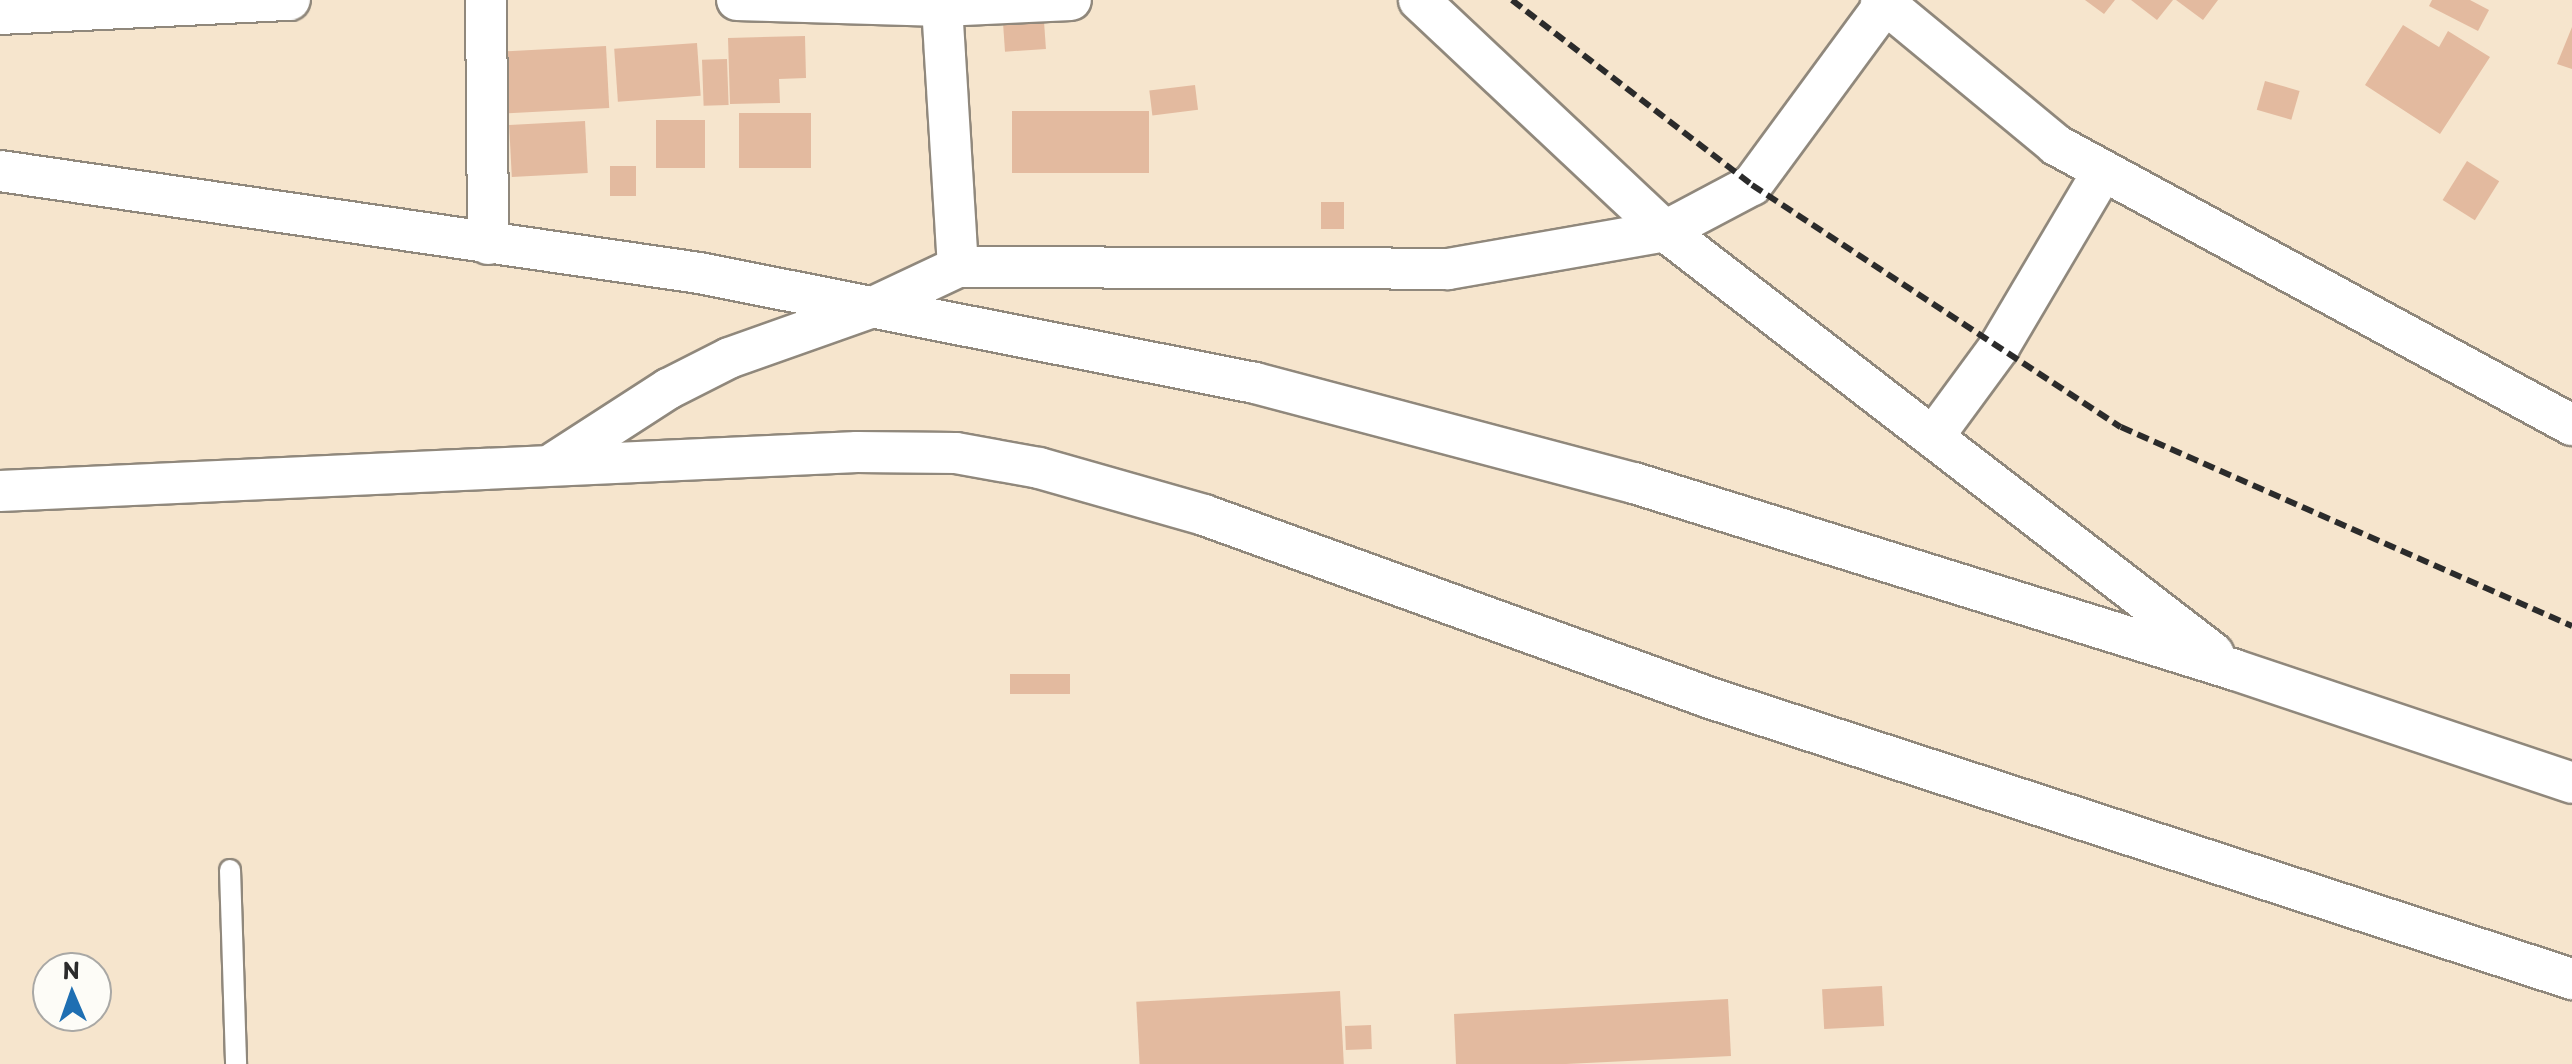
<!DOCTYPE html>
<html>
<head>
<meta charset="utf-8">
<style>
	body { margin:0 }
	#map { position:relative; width:2572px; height:1064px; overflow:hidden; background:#f6e5cd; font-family:"Playpen Sans",sans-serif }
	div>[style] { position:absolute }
	.building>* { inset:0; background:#e3ba9f; transform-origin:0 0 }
	.roads { filter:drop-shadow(2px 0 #90887c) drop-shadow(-2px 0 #90887c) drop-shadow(0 2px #90887c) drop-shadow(0 -2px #90887c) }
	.lane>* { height:20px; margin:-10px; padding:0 10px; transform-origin:10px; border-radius:10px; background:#fff }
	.street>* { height:40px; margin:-20px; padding:0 20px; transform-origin:20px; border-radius:20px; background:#fff }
	.rail>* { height:6px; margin-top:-3px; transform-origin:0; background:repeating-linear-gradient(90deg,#2b2b2b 0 12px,transparent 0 18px) }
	span { translate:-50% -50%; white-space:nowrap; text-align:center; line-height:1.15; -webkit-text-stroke:7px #fdfcf7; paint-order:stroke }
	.north { position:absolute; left:32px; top:952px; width:80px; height:80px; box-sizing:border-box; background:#fdfcf7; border:2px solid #a9a8a5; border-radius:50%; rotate:358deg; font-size:22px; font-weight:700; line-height:32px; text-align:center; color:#2b2b2b }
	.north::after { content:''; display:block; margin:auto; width:28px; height:36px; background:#1f6fb2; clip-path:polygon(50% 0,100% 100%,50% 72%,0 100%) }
</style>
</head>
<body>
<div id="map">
	<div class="building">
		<div style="clip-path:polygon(2085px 0,2115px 0,2104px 14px)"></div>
		<div style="clip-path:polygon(2131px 0,2173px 0,2157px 20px)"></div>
		<div style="clip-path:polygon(2176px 0,2218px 0,2203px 20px)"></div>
		<div style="clip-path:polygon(2432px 0,2470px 0,2489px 10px,2478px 31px,2429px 6px)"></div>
		<div style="left:1043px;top:7px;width:42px;height:41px;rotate:86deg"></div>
		<div style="clip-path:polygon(2403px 25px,2439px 47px,2448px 31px,2490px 57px,2440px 134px,2365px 85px)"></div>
		<div style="clip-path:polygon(2572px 27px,2572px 69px,2557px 64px)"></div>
		<div style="clip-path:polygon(805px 36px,806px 78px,779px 79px,780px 103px,730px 104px,728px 38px)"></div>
		<div style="left:697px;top:43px;width:53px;height:83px;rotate:86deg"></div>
		<div style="left:606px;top:46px;width:62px;height:101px;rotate:87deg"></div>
		<div style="left:727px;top:59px;width:46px;height:25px;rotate:88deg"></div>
		<div style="left:2265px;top:81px;width:36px;height:30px;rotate:16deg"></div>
		<div style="left:1195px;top:85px;width:25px;height:46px;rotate:83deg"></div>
		<div style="left:1012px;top:111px;width:137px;height:62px"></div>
		<div style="left:739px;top:113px;width:72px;height:55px"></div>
		<div style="left:705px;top:120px;width:48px;height:49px;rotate:90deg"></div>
		<div style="left:585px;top:121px;width:52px;height:76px;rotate:87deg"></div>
		<div style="left:2467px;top:161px;width:38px;height:46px;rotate:32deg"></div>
		<div style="left:610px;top:166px;width:26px;height:30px"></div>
		<div style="left:1321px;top:202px;width:23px;height:27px"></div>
		<div style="left:1010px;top:674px;width:60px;height:20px"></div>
		<div style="left:1882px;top:986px;width:40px;height:60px;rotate:87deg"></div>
		<div style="left:1340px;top:991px;width:73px;height:204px;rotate:87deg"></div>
		<div style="clip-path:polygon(1728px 999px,1731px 1056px,1566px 1064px,1456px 1064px,1454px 1014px)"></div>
		<div style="left:1371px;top:1025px;width:24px;height:26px;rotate:88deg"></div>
	</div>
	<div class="roads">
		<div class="lane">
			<div style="left:230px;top:870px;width:194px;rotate:88.2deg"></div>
		</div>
		<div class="street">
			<div style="left:486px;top:0;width:244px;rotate:89.5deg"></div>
			<div style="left:737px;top:0;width:205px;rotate:1.7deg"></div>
			<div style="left:942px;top:6px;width:129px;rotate:-2.7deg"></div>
			<div style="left:1419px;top:0;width:337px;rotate:43.2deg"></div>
			<div style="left:1665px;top:231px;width:692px;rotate:37.6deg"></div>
			<div style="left:1881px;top:0;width:227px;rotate:39.6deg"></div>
			<div style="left:2056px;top:145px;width:587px;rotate:28.49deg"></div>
			<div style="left:942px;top:6px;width:261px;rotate:86.5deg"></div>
			<div style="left:0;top:14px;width:290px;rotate:-2.8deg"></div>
			<div style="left:0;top:171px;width:706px;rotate:8.3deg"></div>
			<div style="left:699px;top:273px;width:567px;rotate:11.19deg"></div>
			<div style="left:1255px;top:383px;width:392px;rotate:14.8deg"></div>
			<div style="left:1634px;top:483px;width:629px;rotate:17.28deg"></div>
			<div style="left:2235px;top:670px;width:355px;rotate:18.5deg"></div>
			<div style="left:1933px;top:437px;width:112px;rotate:-53.7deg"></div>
			<div style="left:1999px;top:347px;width:204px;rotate:-59.4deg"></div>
			<div style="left:555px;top:462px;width:135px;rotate:-32.9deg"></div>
			<div style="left:668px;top:389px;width:68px;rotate:-26.9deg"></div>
			<div style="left:729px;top:358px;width:153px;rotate:-19.5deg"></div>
			<div style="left:873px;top:307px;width:94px;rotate:-25.2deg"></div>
			<div style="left:958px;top:267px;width:490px;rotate:0.2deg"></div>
			<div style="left:1448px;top:269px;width:220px;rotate:-9.9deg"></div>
			<div style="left:1665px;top:231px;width:98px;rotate:-27.9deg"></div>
			<div style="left:1752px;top:185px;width:225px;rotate:-53.7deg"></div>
			<div style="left:0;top:491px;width:858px;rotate:-2.61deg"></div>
			<div style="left:857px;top:452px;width:99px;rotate:0.6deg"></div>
			<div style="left:956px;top:453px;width:84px;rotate:10.2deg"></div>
			<div style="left:1039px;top:468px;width:172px;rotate:15.9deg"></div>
			<div style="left:1204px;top:515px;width:538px;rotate:19.88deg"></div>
			<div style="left:1710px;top:698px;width:907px;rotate:18.06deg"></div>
		</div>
	</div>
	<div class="rail">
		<div style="left:1512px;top:0;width:303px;rotate:37.6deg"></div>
		<div style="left:1752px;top:185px;width:441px;rotate:33.3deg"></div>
		<div style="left:2121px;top:427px;width:493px;rotate:23.8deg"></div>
	</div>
	<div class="north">N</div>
</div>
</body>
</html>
